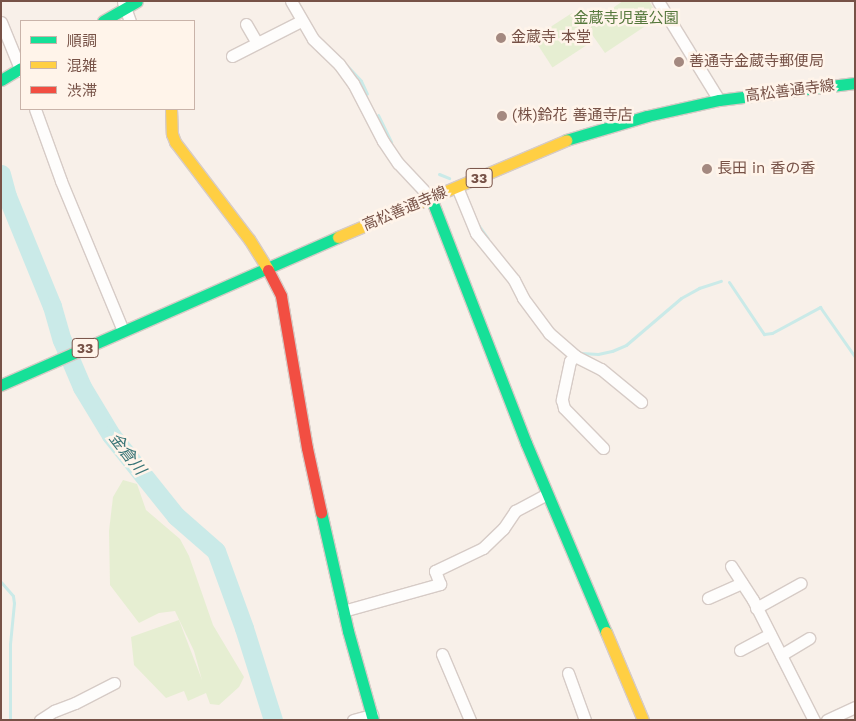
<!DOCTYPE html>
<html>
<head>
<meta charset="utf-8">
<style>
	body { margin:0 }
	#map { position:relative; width:856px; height:721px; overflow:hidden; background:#f8f0e9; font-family:"Work Sans","Noto Sans JP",sans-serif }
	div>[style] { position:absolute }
	.green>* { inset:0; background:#e6eed2; transform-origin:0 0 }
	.stream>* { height:3px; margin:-1.5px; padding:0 1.5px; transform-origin:1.5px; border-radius:1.5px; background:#caeae8 }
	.river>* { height:19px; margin:-9.5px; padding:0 9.5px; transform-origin:9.5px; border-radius:9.5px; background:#caeae8 }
	.roads { filter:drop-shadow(1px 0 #d6cbc6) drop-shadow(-1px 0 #d6cbc6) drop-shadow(0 1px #d6cbc6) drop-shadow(0 -1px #d6cbc6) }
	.street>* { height:11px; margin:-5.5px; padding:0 5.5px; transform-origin:5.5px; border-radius:5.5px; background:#fefdfc }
	.fast>* { height:11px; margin:-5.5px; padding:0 5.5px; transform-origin:5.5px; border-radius:5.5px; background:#16e098 }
	.slow>* { height:11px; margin:-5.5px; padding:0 5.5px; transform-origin:5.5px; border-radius:5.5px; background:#ffcf43 }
	.jam>* { height:11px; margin:-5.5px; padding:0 5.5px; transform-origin:5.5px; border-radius:5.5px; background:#f24e42 }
	.dots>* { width:14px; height:14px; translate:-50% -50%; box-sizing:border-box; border:2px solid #fff4ea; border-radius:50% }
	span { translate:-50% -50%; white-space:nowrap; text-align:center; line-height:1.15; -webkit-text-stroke:5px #fff4ea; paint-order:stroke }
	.shield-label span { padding:1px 4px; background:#fff4ea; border:1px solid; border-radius:4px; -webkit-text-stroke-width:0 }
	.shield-label { font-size:14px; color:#775247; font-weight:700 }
	.park-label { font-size:15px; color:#56783c }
	.poi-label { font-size:15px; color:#775247 }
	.left { translate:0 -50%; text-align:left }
	.street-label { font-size:15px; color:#775247 }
	.water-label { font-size:16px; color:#387476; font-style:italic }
	.frame { position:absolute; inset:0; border:2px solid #775247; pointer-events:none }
	.legend { position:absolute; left:20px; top:20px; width:175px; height:90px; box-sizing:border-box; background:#fff4ea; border:1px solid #c9b3a9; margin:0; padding:6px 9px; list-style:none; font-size:15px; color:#775247 }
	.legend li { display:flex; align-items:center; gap:10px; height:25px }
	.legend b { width:25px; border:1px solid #c9b3a9 }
</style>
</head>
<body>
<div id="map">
	<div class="green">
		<div style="clip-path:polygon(623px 1px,649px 1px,659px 17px,605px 53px,586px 26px)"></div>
		<div style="left:572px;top:13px;width:35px;height:46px;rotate:57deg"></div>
		<div style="clip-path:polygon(123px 480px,137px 484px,146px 510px,180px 539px,189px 556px,213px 625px,244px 677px,239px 687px,219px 705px,210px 704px,206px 693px,188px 701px,184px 691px,166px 698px,134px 665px,131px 637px,179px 620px,202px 680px,194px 651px,175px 611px,159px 613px,139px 623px,110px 585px,109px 531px,113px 497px)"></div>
	</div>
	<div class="stream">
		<div style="left:337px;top:55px;width:35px;rotate:47deg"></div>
		<div style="left:361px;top:81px;width:14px;rotate:65deg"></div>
		<div style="left:378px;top:115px;width:30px;rotate:64deg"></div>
		<div style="left:439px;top:174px;width:11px;rotate:22deg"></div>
		<div style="left:477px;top:223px;width:19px;rotate:55deg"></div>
		<div style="left:729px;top:282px;width:63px;rotate:56.1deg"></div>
		<div style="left:764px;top:334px;width:8px;rotate:-7deg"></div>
		<div style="left:772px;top:333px;width:55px;rotate:-28.4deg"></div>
		<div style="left:820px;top:307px;width:61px;rotate:55deg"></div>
		<div style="left:574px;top:349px;width:8px;rotate:30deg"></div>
		<div style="left:581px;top:353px;width:17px;rotate:3deg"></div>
		<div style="left:598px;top:354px;width:14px;rotate:-12deg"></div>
		<div style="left:612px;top:351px;width:15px;rotate:-23deg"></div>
		<div style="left:626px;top:345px;width:72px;rotate:-40.5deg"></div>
		<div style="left:681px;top:298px;width:21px;rotate:-29deg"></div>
		<div style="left:699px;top:288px;width:23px;rotate:-18deg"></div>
		<div style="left:1px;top:582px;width:18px;rotate:49deg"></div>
		<div style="left:13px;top:596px;width:7px;rotate:82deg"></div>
		<div style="left:14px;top:603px;width:41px;rotate:95.6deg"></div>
		<div style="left:10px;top:644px;width:76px;rotate:90deg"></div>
	</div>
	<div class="river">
		<div style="left:1px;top:174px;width:23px;rotate:75deg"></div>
		<div style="left:7px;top:196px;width:119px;rotate:67.8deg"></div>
		<div style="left:52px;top:306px;width:35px;rotate:74deg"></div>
		<div style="left:62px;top:340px;width:51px;rotate:66.9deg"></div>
		<div style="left:82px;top:387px;width:56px;rotate:58.9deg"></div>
		<div style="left:111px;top:435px;width:104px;rotate:51.3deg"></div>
		<div style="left:176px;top:516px;width:53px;rotate:41.2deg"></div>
		<div style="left:216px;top:551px;width:82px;rotate:70deg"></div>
		<div style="left:244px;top:628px;width:96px;rotate:72.5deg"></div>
	</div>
	<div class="roads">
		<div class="street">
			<div style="left:291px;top:1px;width:44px;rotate:59.9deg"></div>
			<div style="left:313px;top:39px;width:36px;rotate:44deg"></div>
			<div style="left:339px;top:64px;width:24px;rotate:54deg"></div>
			<div style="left:353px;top:83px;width:65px;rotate:62.7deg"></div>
			<div style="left:383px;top:141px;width:27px;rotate:56deg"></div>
			<div style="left:398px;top:163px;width:48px;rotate:46.7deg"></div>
			<div style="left:658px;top:1px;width:116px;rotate:58.4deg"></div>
			<div style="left:123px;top:2px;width:20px;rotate:70deg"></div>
			<div style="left:1px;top:22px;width:53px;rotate:67.8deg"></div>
			<div style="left:246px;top:24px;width:22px;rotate:60deg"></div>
			<div style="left:232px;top:56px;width:77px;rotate:-26.9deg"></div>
			<div style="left:35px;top:109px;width:77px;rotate:70.1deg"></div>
			<div style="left:61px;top:181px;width:162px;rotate:67.5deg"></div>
			<div style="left:457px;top:187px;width:50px;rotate:67.6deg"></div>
			<div style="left:476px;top:233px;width:60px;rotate:51deg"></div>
			<div style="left:514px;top:280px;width:20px;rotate:63deg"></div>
			<div style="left:523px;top:298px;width:44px;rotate:53.4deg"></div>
			<div style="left:549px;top:333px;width:35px;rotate:41deg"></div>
			<div style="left:575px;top:356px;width:29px;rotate:27deg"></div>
			<div style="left:601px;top:369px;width:52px;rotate:39.5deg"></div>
			<div style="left:575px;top:356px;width:7px;rotate:135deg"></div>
			<div style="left:570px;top:361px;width:40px;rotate:102deg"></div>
			<div style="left:562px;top:400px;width:8px;rotate:76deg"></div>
			<div style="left:564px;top:408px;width:56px;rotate:45.7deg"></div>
			<div style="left:731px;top:566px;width:40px;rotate:57.1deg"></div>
			<div style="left:753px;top:600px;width:135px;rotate:63.1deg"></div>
			<div style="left:708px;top:598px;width:37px;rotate:-24deg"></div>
			<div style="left:756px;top:608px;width:51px;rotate:-29.1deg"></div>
			<div style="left:343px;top:611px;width:101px;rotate:-15.6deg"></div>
			<div style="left:440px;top:584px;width:14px;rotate:-111deg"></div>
			<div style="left:435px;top:571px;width:53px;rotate:-25.6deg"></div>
			<div style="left:483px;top:548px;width:28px;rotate:-44deg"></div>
			<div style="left:503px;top:529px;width:22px;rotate:-56deg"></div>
			<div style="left:515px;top:511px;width:36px;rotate:-28deg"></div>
			<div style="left:740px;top:650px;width:34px;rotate:-28deg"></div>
			<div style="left:442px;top:654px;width:72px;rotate:67deg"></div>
			<div style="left:781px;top:655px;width:33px;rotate:-31deg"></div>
			<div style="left:568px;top:673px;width:50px;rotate:70.1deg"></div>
			<div style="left:40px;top:720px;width:17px;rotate:-33deg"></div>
			<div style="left:54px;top:711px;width:22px;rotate:-21deg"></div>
			<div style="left:75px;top:703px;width:44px;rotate:-27.1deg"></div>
			<div style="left:353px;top:720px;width:20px;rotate:-15deg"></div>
			<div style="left:827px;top:720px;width:31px;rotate:-25deg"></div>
		</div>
		<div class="fast">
			<div style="left:103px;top:21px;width:39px;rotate:-30deg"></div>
			<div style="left:1px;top:80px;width:23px;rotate:-31deg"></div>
			<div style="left:566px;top:140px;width:84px;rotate:-16.5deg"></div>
			<div style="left:647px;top:116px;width:74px;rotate:-12.5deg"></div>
			<div style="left:719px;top:100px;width:137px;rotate:-7.1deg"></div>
			<div style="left:431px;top:198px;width:263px;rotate:68.8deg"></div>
			<div style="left:526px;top:443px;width:205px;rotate:67.1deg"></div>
			<div style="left:1px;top:385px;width:368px;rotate:-23.7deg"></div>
			<div style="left:321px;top:512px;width:122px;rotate:77.2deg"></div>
			<div style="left:348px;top:631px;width:92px;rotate:74.3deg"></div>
		</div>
		<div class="slow">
			<div style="left:171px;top:109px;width:25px;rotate:88deg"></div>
			<div style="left:172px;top:134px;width:9px;rotate:69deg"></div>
			<div style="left:175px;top:142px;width:122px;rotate:52.7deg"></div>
			<div style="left:249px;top:239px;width:36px;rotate:58deg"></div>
			<div style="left:338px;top:237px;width:248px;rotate:-23deg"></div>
			<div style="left:606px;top:632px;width:95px;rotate:67.2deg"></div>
		</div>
		<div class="jam">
			<div style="left:268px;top:270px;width:29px;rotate:63deg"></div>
			<div style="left:281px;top:296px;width:154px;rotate:80.3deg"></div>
			<div style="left:307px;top:448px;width:66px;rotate:77.7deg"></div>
		</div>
	</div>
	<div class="dots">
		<div style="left:501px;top:38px;background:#a48980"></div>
		<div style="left:679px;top:62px;background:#a48980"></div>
		<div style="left:502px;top:116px;background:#a48980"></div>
		<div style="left:707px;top:169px;background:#a48980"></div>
	</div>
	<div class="shield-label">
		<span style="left:479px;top:178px">33</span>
		<span style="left:85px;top:348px">33</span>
	</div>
	<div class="park-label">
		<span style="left:626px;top:19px">金蔵寺児童公園</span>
	</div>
	<div class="poi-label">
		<span class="left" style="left:511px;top:38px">金蔵寺 本堂</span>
		<span class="left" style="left:689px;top:62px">善通寺金蔵寺郵便局</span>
		<span class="left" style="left:512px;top:116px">(株)鈴花 善通寺店</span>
		<span class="left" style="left:717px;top:169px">長田 in 香の香</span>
	</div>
	<div class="street-label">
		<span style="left:790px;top:91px;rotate:-7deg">高松善通寺線</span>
		<span style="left:405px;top:209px;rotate:-23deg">高松善通寺線</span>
	</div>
	<div class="water-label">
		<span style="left:127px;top:454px;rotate:52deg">金倉川</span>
	</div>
	<div class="frame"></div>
	<ul class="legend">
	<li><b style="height:6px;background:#16e098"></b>順調</li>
	<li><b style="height:6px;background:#ffcf43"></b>混雑</li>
	<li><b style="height:6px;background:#f24e42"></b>渋滞</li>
	</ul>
</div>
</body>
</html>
